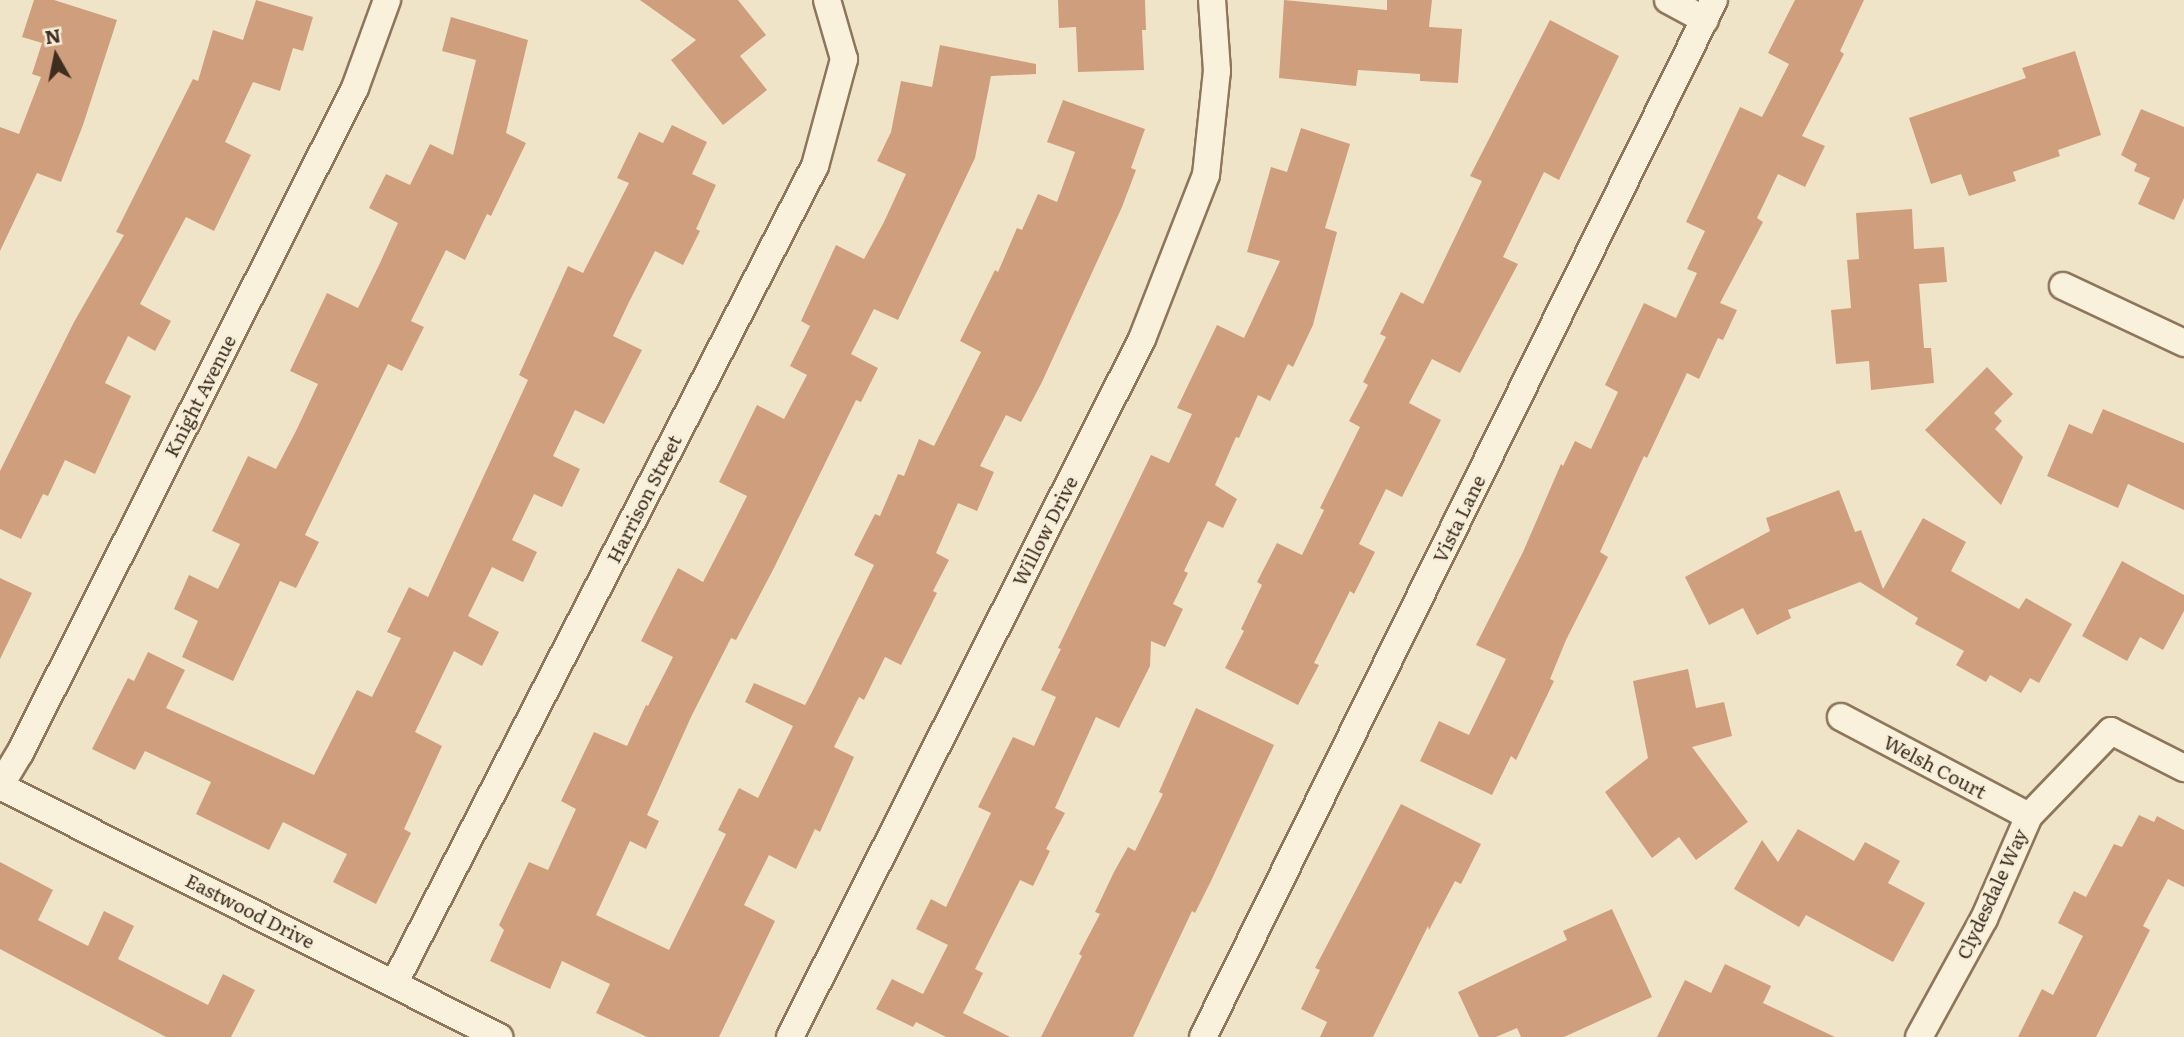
<!DOCTYPE html>
<html>
<head>
<meta charset="utf-8">
<style>
	body { margin:0 }
	#map { position:relative; width:2184px; height:1037px; overflow:hidden; background:#f0e4c8; font-family:Literata,serif }
	div>[style] { position:absolute }
	.building>* { inset:0; background:#cf9f7d }
	.roads { filter:drop-shadow(2px 0 #8d765c) drop-shadow(-2px 0 #8d765c) drop-shadow(0 2px #8d765c) drop-shadow(0 -2px #8d765c) }
	.minor>* { height:26px; margin:-13px; padding:0 13px; transform-origin:13px; border-radius:13px; background:#faf1dc }
	span { translate:-50% -50%; white-space:nowrap; text-align:center; line-height:1.15; -webkit-text-stroke:5px #f7eed8; paint-order:stroke }
	.street-label { font-size:19px; color:#3d2e20 }
	.north { position:absolute; left:21px; top:21px; width:70px; height:70px; -webkit-text-stroke:5px #f7eed8; paint-order:stroke; rotate:351deg; font-size:19px; font-weight:700; line-height:28px; text-align:center; color:#3d2e20 }
	.north::after { content:''; display:block; margin:auto; width:24px; height:32px; background:#3d2e20; clip-path:polygon(50% 0,100% 100%,50% 72%,0 100%) }
</style>
</head>
<body>
<div id="map">
	<div class="building">
		<div style="clip-path:polygon(34px 0,54px 0,117px 20px,83px 125px,61px 182px,37px 173px,0 251px,0 127px,19px 134px,41px 77px,32px 74px,42px 43px,22px 37px)"></div>
		<div style="clip-path:polygon(256px 0,313px 17px,303px 51px,293px 48px,280px 91px,253px 82px,225px 142px,251px 155px,214px 231px,186px 217px,140px 304px,171px 321px,155px 351px,128px 336px,105px 383px,131px 396px,95px 474px,65px 460px,48px 496px,43px 494px,21px 539px,0 529px,0 471px,74px 322px,124px 235px,116px 232px,193px 79px,198px 81px,213px 30px,243px 40px)"></div>
		<div style="clip-path:polygon(640px 0,738px 0,766px 35px,740px 56px,767px 90px,723px 125px,671px 60px,696px 40px)"></div>
		<div style="clip-path:polygon(1058px 0,1145px 0,1146px 30px,1142px 30px,1144px 70px,1078px 72px,1076px 27px,1059px 28px)"></div>
		<div style="clip-path:polygon(1284px 0,1387px 10px,1387px 0,1432px 0,1429px 27px,1462px 29px,1458px 83px,1420px 81px,1420px 74px,1358px 70px,1356px 86px,1279px 78px)"></div>
		<div style="clip-path:polygon(1795px 0,1864px 0,1840px 51px,1844px 54px,1802px 136px,1825px 146px,1805px 187px,1778px 174px,1757px 218px,1763px 222px,1720px 303px,1737px 310px,1723px 340px,1718px 338px,1699px 379px,1687px 373px,1647px 458px,1644px 456px,1600px 552px,1608px 557px,1566px 640px,1550px 679px,1554px 681px,1516px 760px,1511px 756px,1492px 795px,1420px 761px,1439px 721px,1469px 735px,1506px 659px,1476px 645px,1523px 552px,1561px 464px,1563px 466px,1575px 441px,1591px 449px,1618px 392px,1605px 385px,1644px 303px,1676px 318px,1697px 273px,1687px 269px,1705px 231px,1686px 222px,1740px 107px,1762px 117px,1789px 64px,1768px 53px)"></div>
		<div style="clip-path:polygon(451px 17px,528px 40px,506px 133px,526px 143px,491px 216px,487px 214px,465px 260px,446px 250px,411px 321px,424px 327px,402px 371px,388px 364px,305px 535px,319px 542px,296px 588px,280px 581px,233px 681px,182px 657px,198px 621px,174px 609px,189px 575px,218px 589px,240px 544px,212px 531px,248px 456px,276px 469px,296px 431px,318px 384px,290px 371px,327px 293px,358px 308px,380px 263px,398px 223px,369px 208px,386px 174px,410px 185px,430px 144px,453px 155px,476px 60px,442px 51px)"></div>
		<div style="clip-path:polygon(1550px 20px,1619px 56px,1559px 180px,1544px 172px,1503px 257px,1518px 264px,1460px 373px,1432px 359px,1409px 403px,1441px 420px,1402px 497px,1386px 489px,1359px 544px,1375px 552px,1354px 594px,1350px 591px,1314px 663px,1319px 665px,1298px 705px,1225px 668px,1244px 631px,1241px 629px,1262px 585px,1257px 582px,1277px 543px,1302px 555px,1324px 510px,1320px 508px,1360px 427px,1349px 421px,1368px 385px,1363px 382px,1386px 337px,1380px 334px,1401px 292px,1423px 304px,1482px 181px,1470px 176px)"></div>
		<div style="clip-path:polygon(940px 45px,1036px 64px,1036px 74px,991px 76px,975px 158px,898px 320px,874px 309px,851px 354px,878px 368px,861px 402px,856px 400px,774px 568px,736px 640px,731px 638px,691px 717px,647px 815px,659px 821px,646px 849px,630px 841px,596px 915px,669px 950px,726px 834px,718px 830px,739px 788px,758px 798px,793px 726px,745px 702px,754px 683px,805px 705px,813px 690px,874px 565px,854px 555px,875px 514px,880px 516px,898px 474px,904px 476px,919px 439px,934px 446px,981px 352px,960px 341px,995px 270px,998px 272px,1017px 228px,1022px 230px,1038px 194px,1057px 202px,1075px 152px,1047px 142px,1063px 100px,1145px 129px,1131px 168px,1136px 170px,1122px 207px,1042px 382px,1021px 422px,1006px 415px,980px 466px,994px 472px,977px 511px,958px 503px,936px 553px,949px 560px,933px 591px,937px 593px,901px 665px,885px 657px,864px 700px,859px 697px,834px 747px,854px 757px,820px 832px,815px 829px,796px 869px,769px 855px,744px 905px,775px 921px,719px 1037px,647px 1037px,596px 1013px,610px 984px,562px 961px,550px 989px,490px 961px,504px 930px,499px 925px,529px 862px,548px 870px,576px 809px,561px 801px,594px 732px,627px 746px,646px 705px,648px 706px,673px 657px,641px 641px,678px 568px,703px 582px,733px 524px,747px 496px,719px 482px,757px 405px,784px 419px,807px 375px,790px 366px,810px 326px,801px 321px,836px 245px,864px 259px,884px 222px,906px 174px,877px 161px,891px 132px,901px 81px,932px 87px)"></div>
		<div style="clip-path:polygon(2075px 51px,2101px 135px,2058px 150px,2060px 156px,2013px 172px,2016px 181px,1969px 196px,1961px 174px,1931px 184px,1909px 118px,2026px 78px,2022px 68px)"></div>
		<div style="clip-path:polygon(2141px 109px,2184px 127px,2184px 198px,2174px 220px,2138px 204px,2150px 178px,2134px 171px,2137px 164px,2121px 155px)"></div>
		<div style="clip-path:polygon(672px 125px,707px 142px,692px 174px,716px 185px,696px 229px,700px 231px,683px 265px,655px 251px,629px 302px,613px 336px,642px 350px,604px 424px,575px 410px,553px 456px,580px 469px,562px 507px,534px 494px,512px 540px,537px 552px,523px 582px,492px 567px,468px 616px,499px 632px,482px 666px,454px 651px,415px 732px,442px 746px,404px 829px,411px 833px,376px 904px,333px 882px,347px 854px,283px 822px,269px 850px,196px 814px,211px 782px,145px 751px,135px 770px,92px 749px,128px 678px,134px 681px,148px 652px,185px 670px,166px 708px,314px 775px,357px 690px,372px 697px,401px 638px,387px 632px,409px 587px,428px 597px,528px 380px,519px 375px,568px 266px,583px 273px,629px 183px,617px 178px,639px 132px,663px 143px)"></div>
		<div style="clip-path:polygon(1301px 128px,1350px 144px,1325px 228px,1337px 232px,1313px 325px,1293px 367px,1288px 364px,1270px 401px,1258px 395px,1239px 438px,1236px 437px,1215px 485px,1237px 499px,1223px 528px,1208px 521px,1184px 571px,1188px 573px,1173px 604px,1183px 609px,1165px 647px,1151px 641px,1150px 666px,1119px 728px,1096px 717px,1055px 808px,1065px 813px,1046px 849px,1050px 851px,1033px 886px,1020px 880px,975px 969px,983px 973px,963px 1013px,1010px 1037px,946px 1037px,916px 1022px,913px 1027px,876px 1009px,892px 979px,923px 994px,948px 945px,916px 929px,931px 899px,946px 907px,991px 813px,978px 807px,1013px 737px,1034px 746px,1056px 697px,1041px 690px,1061px 649px,1058px 648px,1151px 455px,1169px 463px,1192px 414px,1177px 408px,1217px 325px,1244px 338px,1280px 261px,1247px 252px,1271px 167px,1287px 172px)"></div>
		<div style="clip-path:polygon(1912px 209px,1914px 249px,1944px 247px,1947px 282px,1919px 284px,1924px 348px,1931px 348px,1934px 383px,1871px 390px,1869px 361px,1836px 364px,1831px 310px,1851px 308px,1847px 260px,1859px 259px,1856px 213px)"></div>
		<div style="clip-path:polygon(1987px 367px,2013px 394px,1994px 413px,2002px 421px,1995px 429px,2023px 457px,2001px 505px,1925px 430px)"></div>
		<div style="clip-path:polygon(2103px 409px,2184px 443px,2184px 510px,2128px 484px,2118px 508px,2047px 476px,2069px 424px,2092px 434px)"></div>
		<div style="clip-path:polygon(1839px 490px,1855px 532px,1861px 530px,1883px 589px,1923px 518px,1966px 542px,1951px 571px,2019px 609px,2026px 598px,2072px 624px,2039px 683px,2030px 678px,2021px 693px,1990px 675px,1986px 682px,1956px 665px,1964px 651px,1915px 624px,1918px 618px,1860px 582px,1788px 610px,1791px 618px,1757px 635px,1743px 608px,1709px 625px,1685px 577px,1770px 531px,1766px 518px)"></div>
		<div style="clip-path:polygon(2122px 561px,2184px 595px,2184px 611px,2163px 650px,2140px 637px,2127px 661px,2082px 636px)"></div>
		<div style="clip-path:polygon(0 578px,32px 593px,0 659px)"></div>
		<div style="clip-path:polygon(1688px 669px,1696px 708px,1724px 702px,1732px 736px,1692px 747px,1748px 822px,1696px 860px,1679px 837px,1652px 858px,1605px 792px,1648px 758px,1633px 681px)"></div>
		<div style="clip-path:polygon(1196px 708px,1274px 745px,1211px 881px,1195px 913px,1192px 911px,1133px 1037px,1041px 1037px,1082px 956px,1079px 954px,1100px 914px,1095px 912px,1114px 872px,1128px 847px,1135px 851px,1163px 794px,1159px 792px)"></div>
		<div style="clip-path:polygon(1401px 804px,1481px 844px,1461px 884px,1455px 881px,1429px 930px,1428px 926px,1373px 1037px,1320px 1037px,1327px 1022px,1301px 1009px,1320px 970px,1315px 968px)"></div>
		<div style="clip-path:polygon(2139px 815px,2154px 822px,2157px 816px,2184px 830px,2184px 887px,2168px 879px,2143px 926px,2150px 930px,2096px 1037px,2018px 1037px,2042px 989px,2053px 995px,2083px 936px,2058px 923px,2074px 891px,2086px 897px,2114px 844px,2122px 847px)"></div>
		<div style="clip-path:polygon(1798px 829px,1854px 861px,1865px 842px,1900px 861px,1888px 883px,1925px 903px,1893px 962px,1806px 915px,1799px 927px,1734px 889px,1762px 840px,1778px 862px)"></div>
		<div style="clip-path:polygon(0 862px,53px 890px,38px 920px,88px 946px,104px 911px,134px 926px,118px 959px,208px 1005px,223px 974px,255px 990px,231px 1037px,166px 1037px,0 949px)"></div>
		<div style="clip-path:polygon(1612px 909px,1652px 997px,1564px 1037px,1521px 1037px,1517px 1028px,1496px 1037px,1479px 1037px,1458px 992px,1567px 940px,1563px 931px)"></div>
		<div style="clip-path:polygon(1725px 964px,1771px 986px,1763px 1003px,1835px 1037px,1657px 1037px,1685px 980px,1711px 993px)"></div>
	</div>
	<div class="roads">
		<div class="minor">
			<div style="left:1668px;top:0;width:42px;rotate:28.4deg"></div>
			<div style="left:2063px;top:286px;width:134px;rotate:25.2deg"></div>
			<div style="left:1841px;top:717px;width:212px;rotate:27.8deg"></div>
			<div style="left:0;top:786px;width:39px;rotate:-59deg"></div>
			<div style="left:20px;top:753px;width:745px;rotate:-63.26deg"></div>
			<div style="left:355px;top:88px;width:94px;rotate:-70deg"></div>
			<div style="left:0;top:786px;width:559px;rotate:26.7deg"></div>
			<div style="left:394px;top:984px;width:920px;rotate:-62.77deg"></div>
			<div style="left:815px;top:166px;width:111px;rotate:-74.8deg"></div>
			<div style="left:844px;top:59px;width:61px;rotate:-106.1deg"></div>
			<div style="left:790px;top:1037px;width:782px;rotate:-63.24deg"></div>
			<div style="left:1142px;top:339px;width:176px;rotate:-68.7deg"></div>
			<div style="left:1206px;top:175px;width:105px;rotate:-84deg"></div>
			<div style="left:1217px;top:71px;width:71px;rotate:-94deg"></div>
			<div style="left:1203px;top:1037px;width:1156px;rotate:-63.77deg"></div>
			<div style="left:1919px;top:1037px;width:135px;rotate:-61.2deg"></div>
			<div style="left:1984px;top:919px;width:112px;rotate:-66.4deg"></div>
			<div style="left:2029px;top:816px;width:118px;rotate:-46deg"></div>
			<div style="left:2111px;top:731px;width:82px;rotate:26.9deg"></div>
		</div>
	</div>
	<div class="street-label">
		<span style="left:200px;top:396px;rotate:-63deg">Knight Avenue</span>
		<span style="left:644px;top:499px;rotate:-63deg">Harrison Street</span>
		<span style="left:1459px;top:519px;rotate:-64deg">Vista Lane</span>
		<span style="left:1045px;top:531px;rotate:-63deg">Willow Drive</span>
		<span style="left:1935px;top:767px;rotate:28deg">Welsh Court</span>
		<span style="left:1992px;top:894px;rotate:-65deg">Clydesdale Way</span>
		<span style="left:250px;top:911px;rotate:27deg">Eastwood Drive</span>
	</div>
	<div class="north">N</div>
</div>
</body>
</html>
